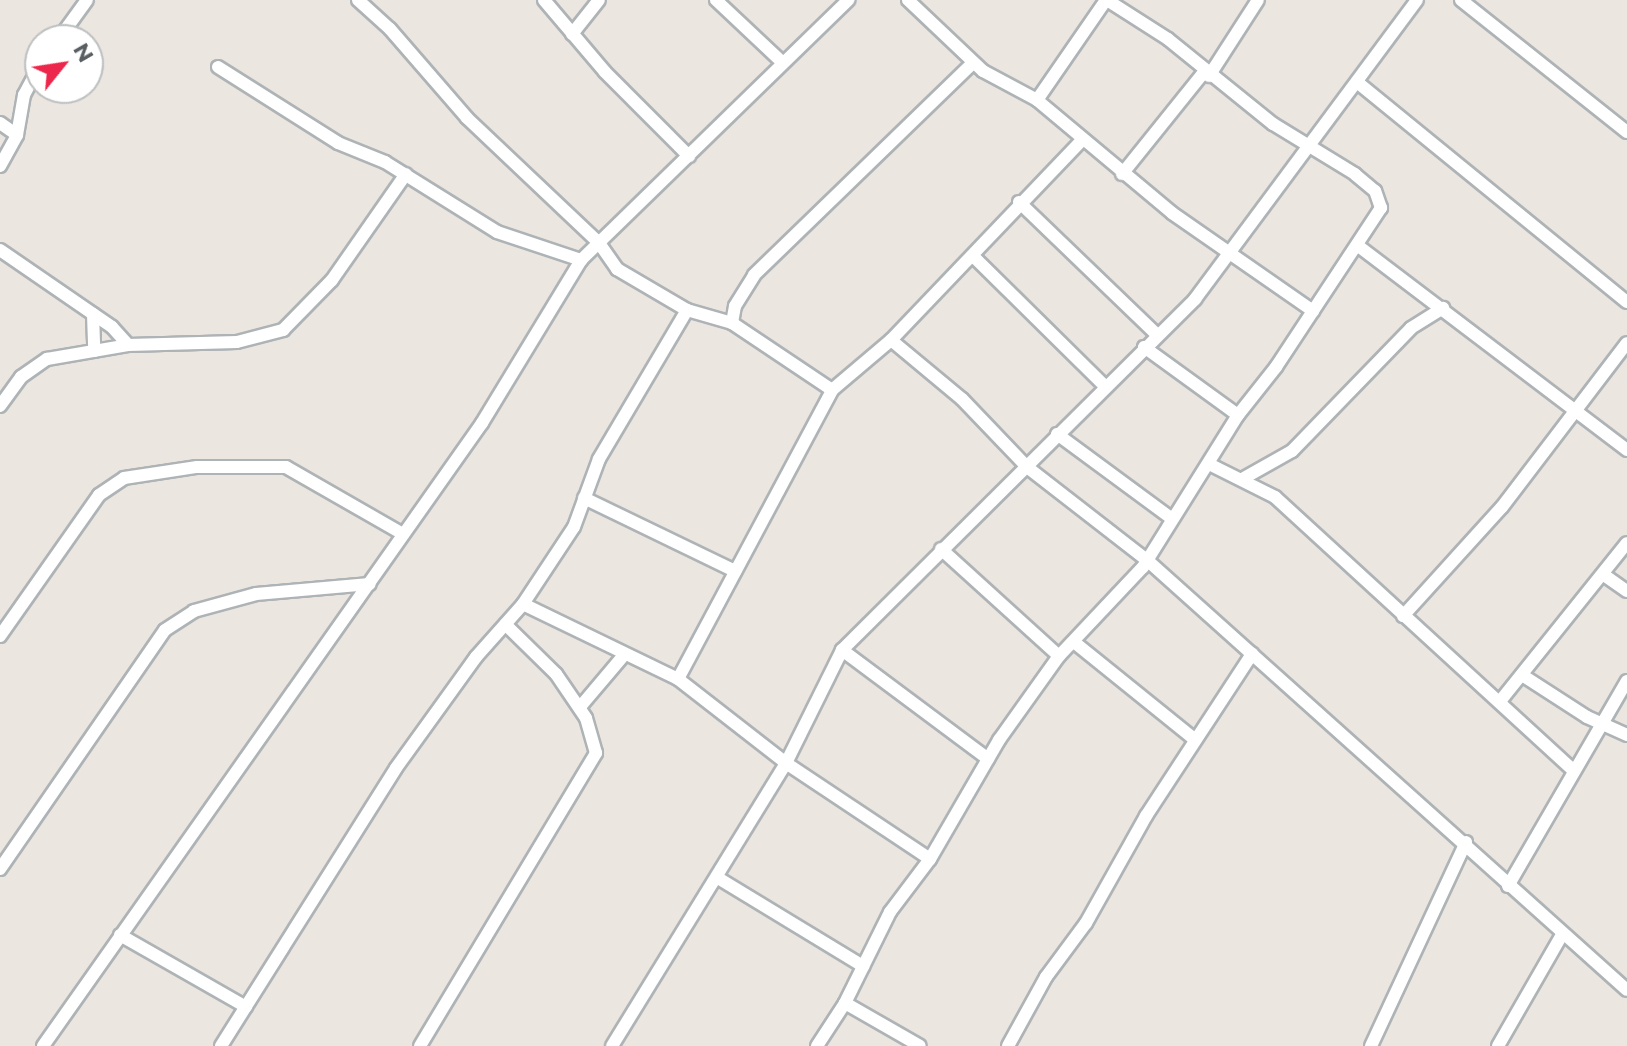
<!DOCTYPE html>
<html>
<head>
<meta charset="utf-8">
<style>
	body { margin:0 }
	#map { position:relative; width:1627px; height:1046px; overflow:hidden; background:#ece6e0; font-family:Montserrat,sans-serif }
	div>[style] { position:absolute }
	.roads { filter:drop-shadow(2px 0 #aeb3b6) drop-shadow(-2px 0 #aeb3b6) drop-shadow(0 2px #aeb3b6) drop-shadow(0 -2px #aeb3b6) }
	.minor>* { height:12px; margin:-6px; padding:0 6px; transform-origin:6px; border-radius:6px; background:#fff }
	span { translate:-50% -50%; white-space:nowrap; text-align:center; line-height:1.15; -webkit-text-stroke:7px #fff; paint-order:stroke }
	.north { position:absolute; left:24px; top:24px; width:80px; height:80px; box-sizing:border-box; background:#fff; border:2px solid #bdbfc0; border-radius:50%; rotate:60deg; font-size:22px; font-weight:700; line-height:32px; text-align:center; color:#595f62 }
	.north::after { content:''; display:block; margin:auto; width:28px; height:36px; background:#ec274b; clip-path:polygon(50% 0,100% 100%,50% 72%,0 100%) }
</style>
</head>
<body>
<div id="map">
	<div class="roads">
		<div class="minor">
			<div style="left:358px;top:0;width:43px;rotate:42.2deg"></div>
			<div style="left:390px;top:29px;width:118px;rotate:49.1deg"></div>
			<div style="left:467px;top:118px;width:182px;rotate:43.4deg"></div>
			<div style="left:599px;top:243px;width:32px;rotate:55deg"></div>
			<div style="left:617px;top:269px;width:81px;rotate:30.4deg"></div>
			<div style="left:687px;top:310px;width:47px;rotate:16.1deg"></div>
			<div style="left:732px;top:323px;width:120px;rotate:33.8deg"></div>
			<div style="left:544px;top:0;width:94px;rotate:49.7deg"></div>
			<div style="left:605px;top:72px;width:119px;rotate:45deg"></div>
			<div style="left:716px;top:0;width:91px;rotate:43.2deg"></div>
			<div style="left:908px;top:0;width:103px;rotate:43.4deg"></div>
			<div style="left:983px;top:71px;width:61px;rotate:28.2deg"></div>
			<div style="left:1037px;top:100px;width:176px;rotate:39.9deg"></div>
			<div style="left:1172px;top:213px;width:172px;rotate:34.8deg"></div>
			<div style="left:1461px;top:0;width:212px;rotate:38.5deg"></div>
			<div style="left:572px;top:34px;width:43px;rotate:-51.5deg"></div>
			<div style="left:58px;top:40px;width:49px;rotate:-54.1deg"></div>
			<div style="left:218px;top:67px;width:142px;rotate:32.3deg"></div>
			<div style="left:338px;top:143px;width:51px;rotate:22deg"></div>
			<div style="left:385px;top:162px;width:132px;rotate:32deg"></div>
			<div style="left:497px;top:232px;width:89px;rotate:18.4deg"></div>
			<div style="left:1209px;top:76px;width:90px;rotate:-57.2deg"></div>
			<div style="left:1357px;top:82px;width:348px;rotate:39.2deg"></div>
			<div style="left:1037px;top:100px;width:121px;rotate:-55.4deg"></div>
			<div style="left:0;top:123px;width:21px;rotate:35deg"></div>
			<div style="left:0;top:166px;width:35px;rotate:-61deg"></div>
			<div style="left:17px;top:135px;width:41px;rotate:-80.1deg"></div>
			<div style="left:24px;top:95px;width:34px;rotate:-62deg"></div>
			<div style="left:1122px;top:174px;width:131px;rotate:-51.2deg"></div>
			<div style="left:1019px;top:202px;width:192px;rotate:43.9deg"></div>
			<div style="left:1357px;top:245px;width:339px;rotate:37.2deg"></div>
			<div style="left:0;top:250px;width:136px;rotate:34.5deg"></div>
			<div style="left:112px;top:327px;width:24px;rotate:48deg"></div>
			<div style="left:973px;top:256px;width:184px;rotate:44.6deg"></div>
			<div style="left:93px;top:314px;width:37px;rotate:88deg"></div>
			<div style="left:732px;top:323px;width:17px;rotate:-80deg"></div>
			<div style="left:735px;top:306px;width:36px;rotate:-58deg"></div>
			<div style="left:754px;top:275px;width:305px;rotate:-44.1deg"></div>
			<div style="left:891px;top:340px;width:92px;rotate:39.7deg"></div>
			<div style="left:962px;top:399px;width:94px;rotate:46.3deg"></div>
			<div style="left:1027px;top:467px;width:152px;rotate:37.8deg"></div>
			<div style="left:1147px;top:560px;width:644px;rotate:41.86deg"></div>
			<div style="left:1144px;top:347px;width:116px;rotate:35.9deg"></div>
			<div style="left:0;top:406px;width:36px;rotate:-54deg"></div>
			<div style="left:21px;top:377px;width:32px;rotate:-35deg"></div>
			<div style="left:47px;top:359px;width:82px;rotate:-9.8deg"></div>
			<div style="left:128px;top:345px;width:109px;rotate:-1.6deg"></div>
			<div style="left:237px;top:342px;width:48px;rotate:-14.6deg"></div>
			<div style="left:283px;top:330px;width:70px;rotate:-45.6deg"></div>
			<div style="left:332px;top:280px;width:129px;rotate:-55.1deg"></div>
			<div style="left:1057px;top:434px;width:142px;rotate:36.4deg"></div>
			<div style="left:1211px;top:465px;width:72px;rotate:26.6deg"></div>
			<div style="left:1275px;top:497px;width:403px;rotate:42.5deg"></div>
			<div style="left:1244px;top:478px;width:55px;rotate:-29.4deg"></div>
			<div style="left:1292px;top:451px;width:171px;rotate:-45.9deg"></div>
			<div style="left:1411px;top:328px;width:38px;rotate:-32deg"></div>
			<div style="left:584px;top:498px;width:168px;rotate:25.8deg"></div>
			<div style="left:941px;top:549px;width:159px;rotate:42.2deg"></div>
			<div style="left:1604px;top:575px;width:28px;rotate:35deg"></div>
			<div style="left:523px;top:604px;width:172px;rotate:25.8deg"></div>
			<div style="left:678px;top:679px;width:137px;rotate:37.9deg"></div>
			<div style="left:786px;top:763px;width:173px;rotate:33.7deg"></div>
			<div style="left:1403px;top:616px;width:147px;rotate:-47.8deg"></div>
			<div style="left:1502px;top:507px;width:206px;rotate:-52.7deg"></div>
			<div style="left:0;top:636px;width:172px;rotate:-54.9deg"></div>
			<div style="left:99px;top:495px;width:30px;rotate:-34deg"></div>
			<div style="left:124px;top:478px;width:74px;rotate:-8.6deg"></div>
			<div style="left:197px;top:467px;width:89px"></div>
			<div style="left:286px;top:467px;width:135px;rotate:29.8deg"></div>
			<div style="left:1074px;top:642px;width:154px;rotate:38.9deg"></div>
			<div style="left:842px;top:650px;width:182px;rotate:36.7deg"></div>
			<div style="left:1522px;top:675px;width:77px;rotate:32.9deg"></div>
			<div style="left:1587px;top:717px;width:44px;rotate:24.2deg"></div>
			<div style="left:678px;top:679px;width:327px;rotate:-61.9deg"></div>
			<div style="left:832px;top:390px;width:77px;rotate:-40.3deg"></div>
			<div style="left:891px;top:340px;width:277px;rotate:-46.3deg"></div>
			<div style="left:1501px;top:700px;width:201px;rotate:-51.3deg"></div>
			<div style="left:580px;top:707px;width:68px;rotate:-49.8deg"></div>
			<div style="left:0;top:869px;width:290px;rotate:-55.4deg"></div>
			<div style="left:165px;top:630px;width:35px;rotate:-33deg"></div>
			<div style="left:194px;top:611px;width:64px;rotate:-15.3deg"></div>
			<div style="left:256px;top:594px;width:114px;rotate:-5deg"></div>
			<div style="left:718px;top:878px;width:170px;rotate:31.3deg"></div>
			<div style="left:1508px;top:886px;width:237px;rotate:-59.9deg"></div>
			<div style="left:120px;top:935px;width:145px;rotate:29.7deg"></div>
			<div style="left:845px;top:1003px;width:86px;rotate:29.8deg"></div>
			<div style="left:43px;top:1046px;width:762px;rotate:-54.83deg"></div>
			<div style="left:482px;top:423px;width:191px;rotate:-58.7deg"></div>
			<div style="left:581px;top:260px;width:373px;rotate:-44.2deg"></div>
			<div style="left:221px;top:1046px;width:328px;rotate:-57.8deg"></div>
			<div style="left:396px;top:768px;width:137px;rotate:-54.2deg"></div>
			<div style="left:476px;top:657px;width:71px;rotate:-48.4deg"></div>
			<div style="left:523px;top:604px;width:92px;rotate:-56.5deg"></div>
			<div style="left:574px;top:527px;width:72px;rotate:-69.8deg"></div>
			<div style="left:599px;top:459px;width:173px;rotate:-59.4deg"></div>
			<div style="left:420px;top:1046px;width:342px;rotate:-59deg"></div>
			<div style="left:596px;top:753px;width:36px;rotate:-106deg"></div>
			<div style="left:586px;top:718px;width:53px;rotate:-124.3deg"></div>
			<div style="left:556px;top:674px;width:71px;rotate:-135.6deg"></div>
			<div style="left:612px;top:1046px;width:332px;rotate:-58.4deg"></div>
			<div style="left:786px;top:763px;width:126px;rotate:-63.6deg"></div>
			<div style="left:842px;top:650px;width:498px;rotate:-44.8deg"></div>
			<div style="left:1195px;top:299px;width:372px;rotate:-53.4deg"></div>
			<div style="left:817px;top:1046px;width:51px;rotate:-56.9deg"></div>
			<div style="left:845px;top:1003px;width:102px;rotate:-63.7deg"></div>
			<div style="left:890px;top:912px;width:66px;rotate:-53deg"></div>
			<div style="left:930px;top:859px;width:138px;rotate:-59.9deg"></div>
			<div style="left:999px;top:740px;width:103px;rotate:-54.5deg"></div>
			<div style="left:1059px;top:656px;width:122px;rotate:-46.7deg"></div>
			<div style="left:1143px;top:567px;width:179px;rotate:-58deg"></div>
			<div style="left:1238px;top:415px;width:61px;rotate:-51.6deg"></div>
			<div style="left:1276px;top:367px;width:191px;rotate:-56.6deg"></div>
			<div style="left:1381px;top:208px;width:18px;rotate:-109deg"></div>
			<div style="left:1375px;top:191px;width:26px;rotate:-140deg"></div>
			<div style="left:1355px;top:174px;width:96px;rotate:-148.6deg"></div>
			<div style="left:1273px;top:124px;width:135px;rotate:-141deg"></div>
			<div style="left:1168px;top:39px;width:72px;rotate:-147.4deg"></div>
			<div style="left:1008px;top:1046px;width:79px;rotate:-61.2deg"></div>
			<div style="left:1046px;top:977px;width:67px;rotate:-53.5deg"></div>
			<div style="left:1086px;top:923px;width:123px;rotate:-60.7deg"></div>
			<div style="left:1146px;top:816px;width:194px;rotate:-56.8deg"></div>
			<div style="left:1371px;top:1046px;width:225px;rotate:-65deg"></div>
			<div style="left:1498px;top:1046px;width:130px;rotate:-60.1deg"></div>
		</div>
	</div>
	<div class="north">N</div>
</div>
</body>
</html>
